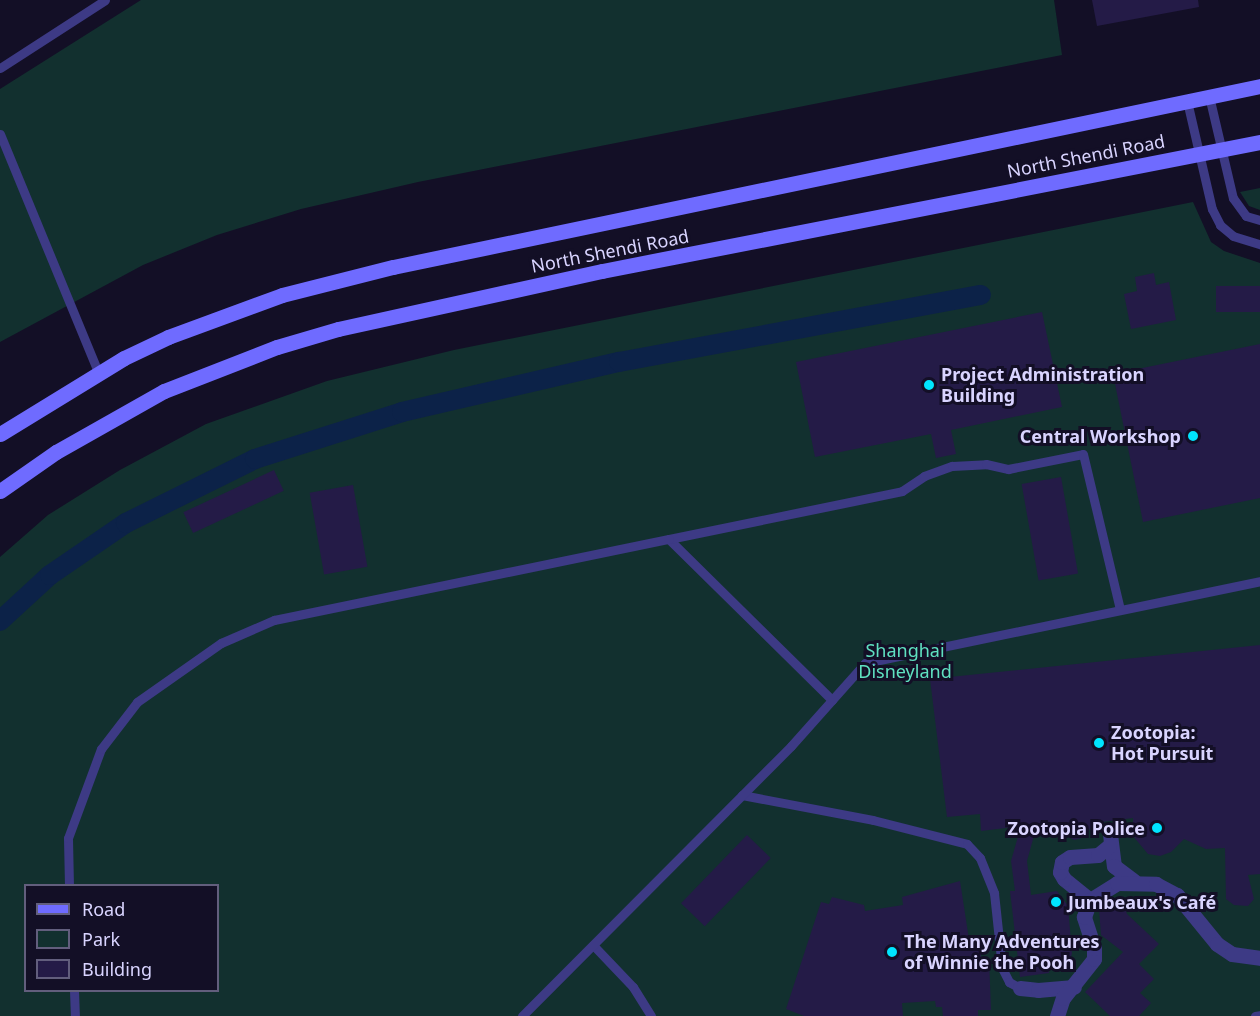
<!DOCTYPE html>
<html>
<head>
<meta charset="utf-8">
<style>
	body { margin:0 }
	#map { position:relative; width:1260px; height:1016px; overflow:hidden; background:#130f26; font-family:"Noto Sans",sans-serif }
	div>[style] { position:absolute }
	.green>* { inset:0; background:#12302f }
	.canal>* { height:20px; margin:-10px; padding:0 10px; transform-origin:10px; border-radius:10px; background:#0c2248 }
	.building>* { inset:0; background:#241b47; transform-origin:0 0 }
	.lane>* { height:9px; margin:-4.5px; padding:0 4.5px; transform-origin:4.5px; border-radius:4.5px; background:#3d3a85 }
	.street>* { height:15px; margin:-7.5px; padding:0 7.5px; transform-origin:7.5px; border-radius:7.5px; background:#3d3a85 }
	.secondary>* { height:15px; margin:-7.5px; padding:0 7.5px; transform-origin:7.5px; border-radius:7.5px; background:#6f6bff }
	.dots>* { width:16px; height:16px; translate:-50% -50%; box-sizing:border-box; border:3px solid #130f26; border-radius:50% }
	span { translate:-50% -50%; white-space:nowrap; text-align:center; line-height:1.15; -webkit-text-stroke:6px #130f26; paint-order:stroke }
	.street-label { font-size:18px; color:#d9d4ff }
	.poi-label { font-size:18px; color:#d9d4ff; font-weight:700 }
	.left { translate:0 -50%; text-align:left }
	.right { translate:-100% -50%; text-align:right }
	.park-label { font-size:18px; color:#5fe0c0 }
	.legend { position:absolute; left:24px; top:884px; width:195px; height:108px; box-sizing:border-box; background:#130f26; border:2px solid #625e7d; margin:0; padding:8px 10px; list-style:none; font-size:18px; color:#d9d4ff }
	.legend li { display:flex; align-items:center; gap:12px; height:30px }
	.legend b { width:30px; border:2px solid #625e7d }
</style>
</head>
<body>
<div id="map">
	<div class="green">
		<div style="clip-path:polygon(141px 0,1054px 0,1062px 55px,418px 182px,301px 209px,217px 235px,143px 265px,0 342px,0 89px)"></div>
		<div style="clip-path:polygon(1260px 188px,1260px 210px,1249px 206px,1240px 192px)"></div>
		<div style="clip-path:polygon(evenodd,1193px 202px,1211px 242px,1224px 251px,1260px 263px,1260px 1016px,0 1016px,0 557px,48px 515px,120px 470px,206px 424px,327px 381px,454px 350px,1193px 202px,26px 886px,218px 886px,218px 990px,26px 990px,26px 886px)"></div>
	</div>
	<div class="canal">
		<div style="left:0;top:621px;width:68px;rotate:-42.6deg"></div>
		<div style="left:50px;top:575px;width:92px;rotate:-34.4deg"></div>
		<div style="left:126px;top:523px;width:144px;rotate:-26.4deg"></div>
		<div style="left:255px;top:459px;width:154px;rotate:-17.7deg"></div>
		<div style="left:402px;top:412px;width:223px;rotate:-13deg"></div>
		<div style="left:619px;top:362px;width:368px;rotate:-10.5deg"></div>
	</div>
	<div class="building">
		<div style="clip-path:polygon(1092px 0,1198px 0,1199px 7px,1097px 26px)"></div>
		<div style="clip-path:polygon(1154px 273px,1156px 285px,1169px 282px,1176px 320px,1131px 329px,1124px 294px,1137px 291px,1135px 277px)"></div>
		<div style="left:1260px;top:286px;width:26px;height:44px;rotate:90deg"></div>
		<div style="clip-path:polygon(1042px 312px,1062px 407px,951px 430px,956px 454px,936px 458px,931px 434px,815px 457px,796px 362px)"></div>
		<div style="clip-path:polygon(1260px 344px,1260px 498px,1143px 522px,1113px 374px)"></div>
		<div style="left:274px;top:470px;width:23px;height:100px;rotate:65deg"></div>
		<div style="left:1061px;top:477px;width:98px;height:40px;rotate:80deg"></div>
		<div style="left:353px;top:485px;width:83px;height:44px;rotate:80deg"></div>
		<div style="clip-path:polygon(1260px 645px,1260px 874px,1248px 875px,1254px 899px,1248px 906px,1234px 905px,1226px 899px,1225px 848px,1206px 849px,1184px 839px,1171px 852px,1160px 856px,1148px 854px,1133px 836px,1133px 818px,1095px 823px,1082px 838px,1074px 840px,1055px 829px,1035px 832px,1027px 861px,1031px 895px,1057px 891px,1068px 906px,1072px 954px,1068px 963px,1049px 965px,1049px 973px,1020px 977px,1010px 891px,1015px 891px,1011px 861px,1021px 826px,981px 831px,980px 814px,947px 817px,930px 679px)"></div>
		<div style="left:747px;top:835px;width:33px;height:95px;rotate:44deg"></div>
		<div style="clip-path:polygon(960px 881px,970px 946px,981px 946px,981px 958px,989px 958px,991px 1010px,978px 1010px,978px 1016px,943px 1016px,942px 1007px,936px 1007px,935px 1001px,902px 1003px,903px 1016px,804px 1016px,786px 1009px,821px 902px,829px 904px,832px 897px,864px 905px,865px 911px,903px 905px,902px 897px)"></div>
		<div style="clip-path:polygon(1125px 907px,1127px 914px,1159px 944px,1139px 964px,1154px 979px,1140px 993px,1151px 1003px,1139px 1016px,1110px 1016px,1085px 992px,1123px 952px,1101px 935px,1099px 909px)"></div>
	</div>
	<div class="lane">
		<div style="left:0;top:68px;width:125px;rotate:-32.9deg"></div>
		<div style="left:1209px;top:96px;width:105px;rotate:76.8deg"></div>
		<div style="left:1233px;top:198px;width:22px;rotate:54deg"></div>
		<div style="left:1246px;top:216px;width:15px;rotate:16deg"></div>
		<div style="left:1187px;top:101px;width:111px;rotate:77deg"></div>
		<div style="left:1212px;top:209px;width:18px;rotate:63deg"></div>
		<div style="left:1220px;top:225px;width:17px;rotate:40deg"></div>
		<div style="left:1233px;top:236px;width:28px;rotate:17deg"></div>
		<div style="left:0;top:134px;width:257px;rotate:67.6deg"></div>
		<div style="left:832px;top:700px;width:229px;rotate:-135.4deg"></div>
		<div style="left:669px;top:539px;width:238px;rotate:-11.6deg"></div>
		<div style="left:902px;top:491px;width:27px;rotate:-34deg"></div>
		<div style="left:924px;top:476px;width:30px;rotate:-20deg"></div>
		<div style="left:952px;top:466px;width:34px;rotate:-3deg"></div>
		<div style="left:986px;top:464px;width:23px;rotate:13deg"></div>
		<div style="left:1008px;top:469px;width:76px;rotate:-11.3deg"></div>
		<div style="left:1083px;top:454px;width:159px;rotate:76.6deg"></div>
		<div style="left:742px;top:795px;width:133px;rotate:10.8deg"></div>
		<div style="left:873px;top:820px;width:97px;rotate:14.3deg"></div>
		<div style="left:967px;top:844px;width:19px;rotate:47deg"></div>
		<div style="left:980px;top:858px;width:38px;rotate:68deg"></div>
		<div style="left:994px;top:893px;width:75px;rotate:83.9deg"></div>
		<div style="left:1002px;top:968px;width:16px;rotate:63deg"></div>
		<div style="left:1009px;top:982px;width:13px;rotate:29deg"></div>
		<div style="left:69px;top:886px;width:48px;rotate:-91.2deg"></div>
		<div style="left:68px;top:838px;width:95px;rotate:-69.7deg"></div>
		<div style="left:101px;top:749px;width:59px;rotate:-52.5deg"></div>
		<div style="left:137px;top:702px;width:103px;rotate:-35.1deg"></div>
		<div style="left:221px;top:643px;width:58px;rotate:-23.5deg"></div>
		<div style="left:274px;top:620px;width:403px;rotate:-11.6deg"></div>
		<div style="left:593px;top:945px;width:58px;rotate:46.4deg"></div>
		<div style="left:633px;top:987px;width:34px;rotate:58deg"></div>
		<div style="left:74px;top:990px;width:26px;rotate:88deg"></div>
		<div style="left:522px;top:1016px;width:381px;rotate:-45.1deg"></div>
		<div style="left:791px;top:746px;width:111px;rotate:-48.3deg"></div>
		<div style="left:865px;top:663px;width:403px;rotate:-11.7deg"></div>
		<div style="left:1255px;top:1016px;width:5px;rotate:-11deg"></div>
	</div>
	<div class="street">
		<div style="left:1110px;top:834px;width:32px;rotate:83deg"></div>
		<div style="left:1114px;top:866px;width:25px;rotate:37deg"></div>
		<div style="left:1090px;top:900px;width:33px;rotate:-141deg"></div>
		<div style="left:1064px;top:879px;width:8px;rotate:-120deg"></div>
		<div style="left:1060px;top:872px;width:10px;rotate:-79deg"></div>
		<div style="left:1062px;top:862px;width:9px;rotate:-32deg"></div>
		<div style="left:1070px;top:857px;width:28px;rotate:-4deg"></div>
		<div style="left:1098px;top:855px;width:14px;rotate:-39deg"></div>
		<div style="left:1020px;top:988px;width:18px;rotate:6deg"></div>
		<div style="left:1038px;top:990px;width:36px;rotate:-5deg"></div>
		<div style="left:1057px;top:1016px;width:19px;rotate:-72deg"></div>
		<div style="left:1063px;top:998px;width:50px;rotate:-51.5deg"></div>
		<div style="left:1094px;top:959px;width:11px;rotate:-90deg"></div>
		<div style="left:1094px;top:948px;width:33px;rotate:-108deg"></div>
		<div style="left:1084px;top:917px;width:18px;rotate:-71deg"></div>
		<div style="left:1090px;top:900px;width:32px;rotate:-32deg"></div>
		<div style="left:1117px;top:883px;width:39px;rotate:1deg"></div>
		<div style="left:1156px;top:884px;width:24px;rotate:28deg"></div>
		<div style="left:1177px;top:895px;width:63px;rotate:50.8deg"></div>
		<div style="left:1217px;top:944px;width:18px;rotate:34deg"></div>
		<div style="left:1232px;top:954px;width:28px;rotate:8deg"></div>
	</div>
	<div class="secondary">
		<div style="left:0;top:434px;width:145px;rotate:-31.5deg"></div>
		<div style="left:124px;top:358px;width:49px;rotate:-25.5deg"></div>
		<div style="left:168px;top:337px;width:121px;rotate:-20.2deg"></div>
		<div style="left:282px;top:295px;width:114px;rotate:-14.2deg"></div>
		<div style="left:393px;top:267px;width:886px;rotate:-11.79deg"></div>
		<div style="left:0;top:491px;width:68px;rotate:-34.9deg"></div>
		<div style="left:56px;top:452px;width:124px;rotate:-29.5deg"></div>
		<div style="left:164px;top:391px;width:121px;rotate:-21.3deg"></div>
		<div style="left:277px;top:347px;width:64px;rotate:-16.4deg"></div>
		<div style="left:338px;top:329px;width:270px;rotate:-12.4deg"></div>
		<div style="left:602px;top:271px;width:671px;rotate:-11.09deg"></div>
	</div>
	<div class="dots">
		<div style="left:929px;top:385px;background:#00e5ff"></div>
		<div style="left:1193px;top:436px;background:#00e5ff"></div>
		<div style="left:1099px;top:743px;background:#00e5ff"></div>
		<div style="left:1157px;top:828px;background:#00e5ff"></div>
		<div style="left:1056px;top:902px;background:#00e5ff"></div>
		<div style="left:892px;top:952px;background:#00e5ff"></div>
	</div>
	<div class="street-label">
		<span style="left:1086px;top:156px;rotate:-11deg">North Shendi Road</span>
		<span style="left:610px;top:251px;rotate:-11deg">North Shendi Road</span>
	</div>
	<div class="poi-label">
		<span class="left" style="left:941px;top:385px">Project Administration<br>Building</span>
		<span class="right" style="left:1181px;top:436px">Central Workshop</span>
		<span class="left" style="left:1111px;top:743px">Zootopia:<br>Hot Pursuit</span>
		<span class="right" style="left:1145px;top:828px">Zootopia Police</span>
		<span class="left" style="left:1068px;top:902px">Jumbeaux's Café</span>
		<span class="left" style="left:904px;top:952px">The Many Adventures<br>of Winnie the Pooh</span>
	</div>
	<div class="park-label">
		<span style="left:905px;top:661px">Shanghai<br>Disneyland</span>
	</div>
	<ul class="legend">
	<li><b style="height:8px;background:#6f6bff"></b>Road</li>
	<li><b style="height:16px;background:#12302f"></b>Park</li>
	<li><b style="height:16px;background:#241b47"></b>Building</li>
	</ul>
</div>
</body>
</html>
